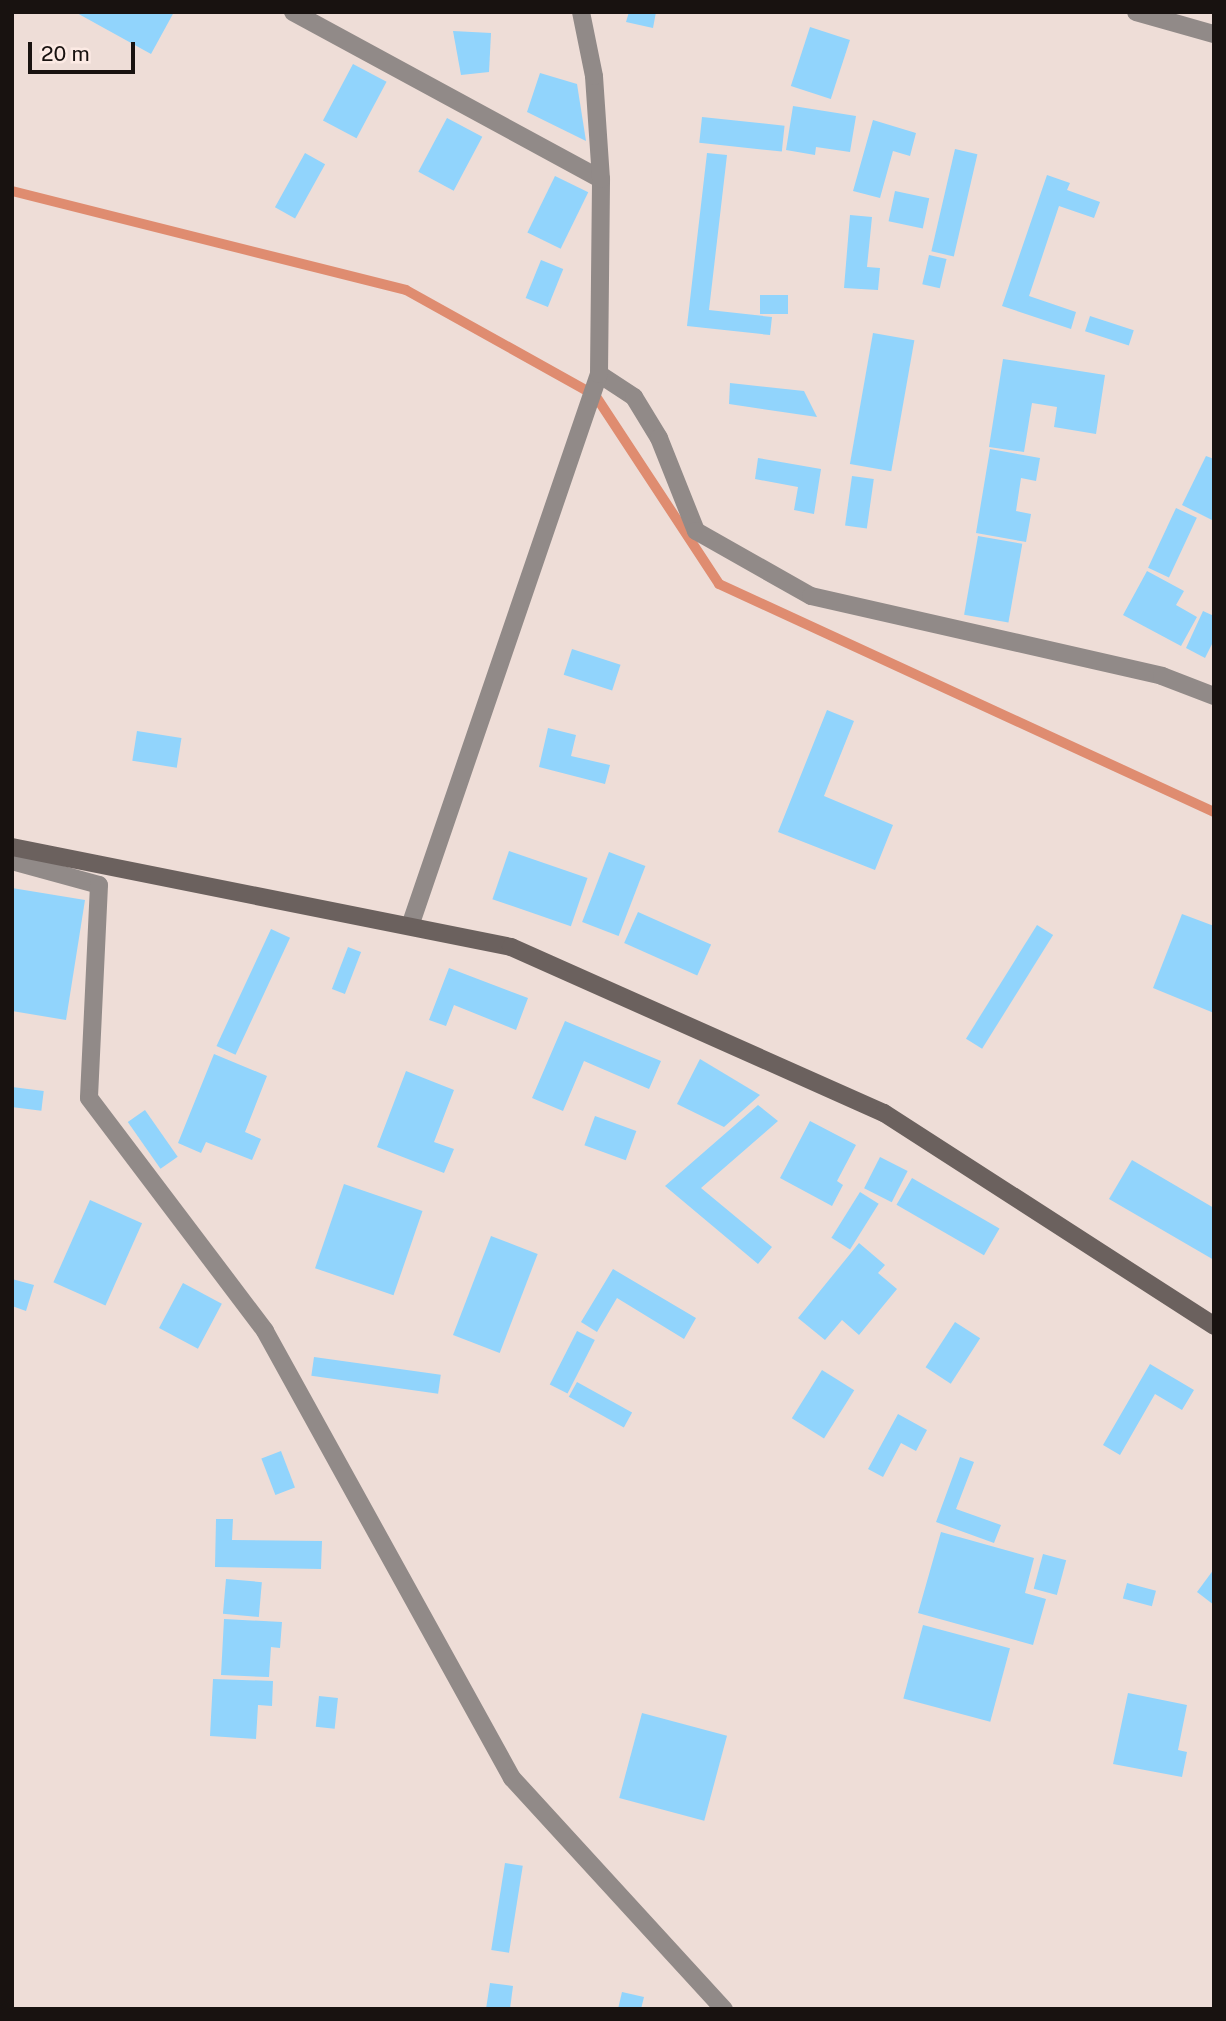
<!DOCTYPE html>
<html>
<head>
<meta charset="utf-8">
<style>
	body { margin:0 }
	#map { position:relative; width:1226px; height:2021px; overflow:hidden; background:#eeddd7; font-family:"Public Sans",sans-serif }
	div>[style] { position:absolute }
	.stream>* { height:10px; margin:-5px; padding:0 5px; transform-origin:5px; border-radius:5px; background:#df8c70 }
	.building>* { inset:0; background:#91d4fc; transform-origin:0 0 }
	.street>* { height:18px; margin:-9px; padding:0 9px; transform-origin:9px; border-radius:9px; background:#918a88 }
	.secondary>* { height:18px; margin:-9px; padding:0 9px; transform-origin:9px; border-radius:9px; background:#6b615e }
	span { translate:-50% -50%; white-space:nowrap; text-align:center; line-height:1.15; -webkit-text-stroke:5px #fceae4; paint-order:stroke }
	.frame { position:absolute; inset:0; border:14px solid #181210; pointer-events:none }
	.scale { position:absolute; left:28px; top:42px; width:107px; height:32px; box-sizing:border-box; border:4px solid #181210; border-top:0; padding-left:9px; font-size:21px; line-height:24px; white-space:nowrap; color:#181210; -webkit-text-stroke:5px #fceae4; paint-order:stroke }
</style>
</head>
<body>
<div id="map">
	<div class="stream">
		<div style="left:12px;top:191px;width:406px;rotate:14.1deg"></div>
		<div style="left:406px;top:290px;width:216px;rotate:29.1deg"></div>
		<div style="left:595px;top:395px;width:226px;rotate:56.7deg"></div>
		<div style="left:719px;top:584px;width:545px;rotate:24.73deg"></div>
	</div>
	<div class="building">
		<div style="clip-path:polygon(75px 12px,174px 12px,151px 54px)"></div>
		<div style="clip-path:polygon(629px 12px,656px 12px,653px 28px,626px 22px)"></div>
		<div style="left:810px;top:27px;width:42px;height:62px;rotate:18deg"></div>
		<div style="clip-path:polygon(453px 31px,491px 33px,489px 72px,461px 75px)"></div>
		<div style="left:353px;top:64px;width:38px;height:64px;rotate:28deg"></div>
		<div style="clip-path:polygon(540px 73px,577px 84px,586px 141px,527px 112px)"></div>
		<div style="clip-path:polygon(793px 106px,856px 116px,850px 152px,816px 147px,815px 155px,786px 150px)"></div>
		<div style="left:702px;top:117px;width:83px;height:26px;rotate:6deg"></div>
		<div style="left:447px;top:118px;width:40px;height:61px;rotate:28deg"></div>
		<div style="clip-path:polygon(873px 120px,916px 133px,910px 156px,893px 151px,880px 198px,853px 191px)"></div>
		<div style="left:955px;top:149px;width:23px;height:105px;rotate:13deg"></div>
		<div style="left:305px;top:153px;width:23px;height:62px;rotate:29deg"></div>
		<div style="clip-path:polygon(707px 153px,727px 155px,709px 310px,772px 317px,770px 335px,687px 326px)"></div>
		<div style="clip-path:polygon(1047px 175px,1070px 183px,1067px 190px,1100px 202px,1094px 218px,1059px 206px,1029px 296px,1076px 312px,1071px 329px,1002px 306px)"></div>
		<div style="left:555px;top:176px;width:37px;height:63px;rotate:26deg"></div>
		<div style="left:895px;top:191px;width:35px;height:31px;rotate:12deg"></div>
		<div style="clip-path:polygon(850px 215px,872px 217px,867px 267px,880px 268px,878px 290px,844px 288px)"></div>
		<div style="left:929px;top:255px;width:18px;height:30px;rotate:13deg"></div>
		<div style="left:541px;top:260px;width:24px;height:41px;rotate:22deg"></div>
		<div style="left:760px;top:295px;width:28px;height:19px"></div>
		<div style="left:1090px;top:316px;width:46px;height:16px;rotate:18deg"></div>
		<div style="left:873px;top:333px;width:42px;height:133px;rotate:10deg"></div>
		<div style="clip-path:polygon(1003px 359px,1105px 375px,1096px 434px,1054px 427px,1057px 407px,1032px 403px,1024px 452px,989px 447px)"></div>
		<div style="clip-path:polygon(730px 383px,804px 391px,817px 417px,729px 404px)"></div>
		<div style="clip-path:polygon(990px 449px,1040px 458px,1036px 481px,1021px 478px,1016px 511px,1031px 514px,1026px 542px,976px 533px)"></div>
		<div style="clip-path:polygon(1206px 456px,1214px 459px,1214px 521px,1182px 505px)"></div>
		<div style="clip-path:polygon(758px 458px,821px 469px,814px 514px,794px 510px,798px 487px,755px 479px)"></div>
		<div style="left:852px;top:476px;width:22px;height:50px;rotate:8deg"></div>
		<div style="left:1176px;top:508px;width:23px;height:66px;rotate:25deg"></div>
		<div style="left:978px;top:536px;width:45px;height:80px;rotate:10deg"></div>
		<div style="clip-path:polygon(1147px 571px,1184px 591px,1176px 605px,1197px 617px,1181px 646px,1123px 615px)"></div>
		<div style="clip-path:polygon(1203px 611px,1214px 616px,1214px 640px,1205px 658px,1186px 648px)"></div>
		<div style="left:572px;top:649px;width:51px;height:27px;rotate:18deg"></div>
		<div style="clip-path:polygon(827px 710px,854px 721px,824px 796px,893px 825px,875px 870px,778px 832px)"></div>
		<div style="clip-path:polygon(548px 728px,576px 735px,571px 756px,610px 765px,605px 784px,539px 767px)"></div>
		<div style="left:137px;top:731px;width:45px;height:30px;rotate:9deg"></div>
		<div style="left:509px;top:851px;width:83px;height:51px;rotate:19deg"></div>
		<div style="left:609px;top:852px;width:39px;height:75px;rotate:21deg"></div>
		<div style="clip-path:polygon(12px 888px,85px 900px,66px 1020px,12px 1011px)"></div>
		<div style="left:638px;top:912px;width:80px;height:34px;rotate:24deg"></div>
		<div style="clip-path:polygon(1182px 914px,1214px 926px,1214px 1013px,1153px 988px)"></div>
		<div style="left:1037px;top:925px;width:19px;height:134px;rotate:32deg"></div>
		<div style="left:271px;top:929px;width:21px;height:129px;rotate:25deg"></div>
		<div style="left:348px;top:947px;width:14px;height:45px;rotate:21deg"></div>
		<div style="clip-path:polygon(449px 968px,528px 998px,516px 1030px,454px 1005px,446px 1026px,429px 1020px)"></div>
		<div style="clip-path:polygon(565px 1021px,661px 1061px,649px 1089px,584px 1061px,563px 1111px,532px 1098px)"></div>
		<div style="clip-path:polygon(214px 1054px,267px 1076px,245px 1132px,261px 1139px,252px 1160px,206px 1142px,201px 1153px,178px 1143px)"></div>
		<div style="clip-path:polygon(700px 1059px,760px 1095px,724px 1127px,677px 1104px)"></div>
		<div style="clip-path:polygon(406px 1071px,454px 1090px,434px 1142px,454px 1149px,444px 1173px,377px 1147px)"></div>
		<div style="left:12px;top:1087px;width:32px;height:20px;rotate:7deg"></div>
		<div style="clip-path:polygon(758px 1105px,778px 1121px,701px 1188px,772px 1247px,758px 1264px,665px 1186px)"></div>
		<div style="left:145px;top:1110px;width:57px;height:21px;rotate:55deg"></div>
		<div style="left:595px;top:1116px;width:44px;height:31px;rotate:20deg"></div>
		<div style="clip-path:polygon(810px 1121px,856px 1145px,837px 1181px,843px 1185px,832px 1206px,780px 1178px)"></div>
		<div style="left:880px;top:1157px;width:31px;height:35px;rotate:27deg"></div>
		<div style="clip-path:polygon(1132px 1160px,1214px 1208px,1214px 1260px,1109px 1199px)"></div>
		<div style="left:912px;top:1178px;width:101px;height:31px;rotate:30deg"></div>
		<div style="left:344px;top:1184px;width:83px;height:89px;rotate:19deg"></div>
		<div style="left:860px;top:1192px;width:22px;height:54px;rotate:32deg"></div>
		<div style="left:90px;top:1200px;width:57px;height:90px;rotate:24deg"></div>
		<div style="left:491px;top:1236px;width:50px;height:106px;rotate:21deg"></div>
		<div style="clip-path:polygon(859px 1243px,885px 1265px,878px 1273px,897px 1289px,859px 1335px,842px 1320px,825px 1340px,798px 1318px)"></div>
		<div style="clip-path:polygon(613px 1269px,696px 1318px,684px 1339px,617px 1298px,597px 1332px,581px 1322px)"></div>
		<div style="clip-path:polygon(12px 1279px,34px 1285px,26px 1311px,12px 1306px)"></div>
		<div style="left:183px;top:1283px;width:44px;height:51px;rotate:28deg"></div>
		<div style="left:955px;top:1322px;width:30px;height:54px;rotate:33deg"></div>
		<div style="left:577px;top:1331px;width:20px;height:60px;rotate:27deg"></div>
		<div style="left:314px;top:1357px;width:128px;height:19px;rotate:8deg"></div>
		<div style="clip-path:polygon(1150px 1364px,1194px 1390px,1182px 1410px,1155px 1394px,1120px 1455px,1103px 1445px)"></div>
		<div style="left:822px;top:1370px;width:38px;height:57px;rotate:32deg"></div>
		<div style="left:577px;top:1382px;width:63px;height:17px;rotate:29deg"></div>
		<div style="clip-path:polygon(898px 1414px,927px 1430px,916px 1451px,901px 1443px,883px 1477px,868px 1469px)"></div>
		<div style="left:281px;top:1451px;width:39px;height:21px;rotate:69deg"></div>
		<div style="clip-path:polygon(960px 1457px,974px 1462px,956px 1509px,1001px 1525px,994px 1543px,936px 1522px)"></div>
		<div style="clip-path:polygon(216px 1519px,233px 1519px,232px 1540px,322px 1541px,321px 1569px,215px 1567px)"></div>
		<div style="clip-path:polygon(941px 1532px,1034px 1558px,1025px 1593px,1046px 1599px,1033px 1645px,918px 1613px)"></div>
		<div style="left:1043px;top:1554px;width:24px;height:36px;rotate:15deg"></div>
		<div style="clip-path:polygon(1214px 1569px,1214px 1605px,1197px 1592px)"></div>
		<div style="left:226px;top:1579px;width:36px;height:35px;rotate:5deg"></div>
		<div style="left:1127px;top:1583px;width:30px;height:16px;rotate:15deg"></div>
		<div style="clip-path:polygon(224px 1619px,282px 1622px,280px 1648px,271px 1647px,269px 1677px,221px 1675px)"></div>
		<div style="left:923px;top:1625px;width:90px;height:76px;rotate:15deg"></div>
		<div style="clip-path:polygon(213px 1679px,273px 1681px,272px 1706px,258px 1705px,256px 1739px,210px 1736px)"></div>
		<div style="clip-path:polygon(1128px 1693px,1187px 1705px,1178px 1750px,1187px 1752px,1182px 1777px,1113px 1764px)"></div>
		<div style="left:319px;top:1696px;width:19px;height:31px;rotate:6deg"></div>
		<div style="left:642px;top:1713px;width:88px;height:88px;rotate:15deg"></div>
		<div style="left:505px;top:1863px;width:18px;height:88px;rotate:9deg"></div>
		<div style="clip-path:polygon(490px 1983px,513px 1986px,510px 2009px,486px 2009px)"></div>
		<div style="clip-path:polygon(622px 1992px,644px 1997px,641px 2009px,618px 2009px)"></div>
	</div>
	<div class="street">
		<div style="left:293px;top:12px;width:350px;rotate:28.5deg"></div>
		<div style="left:1136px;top:12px;width:81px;rotate:15.8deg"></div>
		<div style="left:599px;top:374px;width:42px;rotate:33.3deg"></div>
		<div style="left:634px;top:397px;width:48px;rotate:58.6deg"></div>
		<div style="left:659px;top:438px;width:100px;rotate:68.3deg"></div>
		<div style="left:696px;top:531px;width:132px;rotate:29.5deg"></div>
		<div style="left:811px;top:596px;width:360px;rotate:12.8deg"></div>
		<div style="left:1162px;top:676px;width:56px;rotate:21deg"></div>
		<div style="left:12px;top:861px;width:90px;rotate:15.4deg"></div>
		<div style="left:99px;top:885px;width:213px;rotate:92.7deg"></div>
		<div style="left:89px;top:1098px;width:292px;rotate:52.9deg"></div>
		<div style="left:265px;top:1331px;width:511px;rotate:61.08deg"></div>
		<div style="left:512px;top:1778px;width:314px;rotate:47.5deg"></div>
		<div style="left:410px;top:926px;width:583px;rotate:-71.1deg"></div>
		<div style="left:599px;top:374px;width:195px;rotate:-89.4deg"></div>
		<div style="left:601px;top:179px;width:103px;rotate:-93.9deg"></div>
		<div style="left:594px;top:76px;width:65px;rotate:-101.5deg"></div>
	</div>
	<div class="secondary">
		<div style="left:12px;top:847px;width:509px;rotate:11.33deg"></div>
		<div style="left:511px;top:947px;width:408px;rotate:24deg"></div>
		<div style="left:884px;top:1113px;width:393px;rotate:32.8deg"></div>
	</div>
	<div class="frame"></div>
	<div class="scale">20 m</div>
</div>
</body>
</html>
